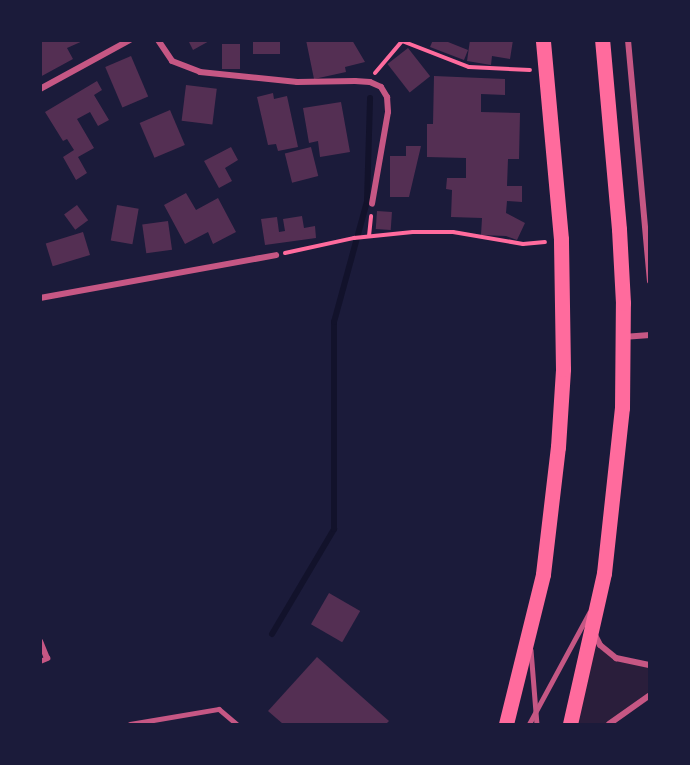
<!DOCTYPE html>
<html>
<head>
<meta charset="utf-8">
<style>
	body { margin:0 }
	#map { position:relative; width:690px; height:765px; overflow:hidden; background:#1b1b3a; font-family:"Work Sans",sans-serif }
	div>[style] { position:absolute }
	.green>* { inset:0; background:#2a1e3b }
	.stream>* { height:6px; margin:-3px; padding:0 3px; transform-origin:3px; border-radius:3px; background:#12122b }
	.building>* { inset:0; background:#542f53; transform-origin:0 0 }
	.path>* { height:4px; margin:-2px; padding:0 2px; transform-origin:2px; border-radius:2px; background:#ff6b9d }
	.service>* { height:4.5px; margin:-2.25px; padding:0 2.25px; transform-origin:2.25px; border-radius:2.25px; background:#c65784 }
	.minor>* { height:6px; margin:-3px; padding:0 3px; transform-origin:3px; border-radius:3px; background:#c65784 }
	.primary>* { height:15px; margin:-7.5px; padding:0 7.5px; transform-origin:7.5px; border-radius:7.5px; background:#ff6b9d }
	span { translate:-50% -50%; white-space:nowrap; text-align:center; line-height:1.15; -webkit-text-stroke:4.5px #1b1b3a; paint-order:stroke }
	.frame { position:absolute; inset:0; border:42px solid #1b1b3a; pointer-events:none }
</style>
</head>
<body>
<div id="map">
	<div class="green">
		<div style="clip-path:polygon(595px 636px,616px 658px,649px 665px,649px 700px,614px 724px,570px 724px)"></div>
	</div>
	<div class="stream">
		<div style="left:272px;top:634px;width:122px;rotate:-59.4deg"></div>
		<div style="left:334px;top:529px;width:207px;rotate:-90deg"></div>
		<div style="left:334px;top:322px;width:125px;rotate:-74.7deg"></div>
		<div style="left:367px;top:201px;width:103px;rotate:-88.3deg"></div>
	</div>
	<div class="building">
		<div style="clip-path:polygon(40px 40px,85px 40px,67px 48px,73px 59px,40px 77px)"></div>
		<div style="clip-path:polygon(188px 40px,211px 40px,193px 50px)"></div>
		<div style="left:253px;top:40px;width:27px;height:14px"></div>
		<div style="clip-path:polygon(306px 40px,352px 40px,365px 62px,345px 67px,346px 72px,314px 79px)"></div>
		<div style="clip-path:polygon(433px 40px,443px 40px,468px 50px,464px 60px,430px 47px)"></div>
		<div style="clip-path:polygon(470px 40px,513px 40px,510px 59px,492px 56px,491px 65px,467px 61px)"></div>
		<div style="left:222px;top:44px;width:18px;height:25px"></div>
		<div style="left:408px;top:48px;width:36px;height:26px;rotate:52deg"></div>
		<div style="left:131px;top:56px;width:44px;height:28px;rotate:67deg"></div>
		<div style="clip-path:polygon(434px 76px,505px 79px,505px 95px,481px 94px,481px 112px,520px 113px,519px 159px,508px 159px,507px 186px,522px 186px,522px 202px,507px 201px,506px 213px,525px 223px,517px 240px,506px 236px,481px 235px,482px 218px,451px 217px,452px 190px,446px 189px,447px 178px,466px 178px,466px 158px,427px 157px,427px 124px,433px 124px)"></div>
		<div style="clip-path:polygon(97px 81px,102px 90px,94px 95px,109px 120px,98px 126px,90px 112px,77px 119px,94px 148px,78px 157px,87px 173px,76px 180px,63px 157px,74px 150px,67px 139px,63px 141px,45px 112px)"></div>
		<div style="left:186px;top:85px;width:31px;height:36px;rotate:7deg"></div>
		<div style="clip-path:polygon(273px 93px,274px 99px,287px 96px,298px 147px,278px 151px,276px 144px,268px 145px,257px 97px)"></div>
		<div style="clip-path:polygon(341px 102px,350px 152px,320px 157px,318px 141px,309px 143px,303px 108px)"></div>
		<div style="left:170px;top:110px;width:38px;height:33px;rotate:67deg"></div>
		<div style="clip-path:polygon(406px 146px,421px 146px,409px 197px,390px 197px,390px 156px,406px 156px)"></div>
		<div style="clip-path:polygon(231px 147px,238px 160px,225px 168px,232px 181px,219px 188px,204px 161px)"></div>
		<div style="left:311px;top:147px;width:30px;height:27px;rotate:76deg"></div>
		<div style="clip-path:polygon(186px 193px,196px 210px,218px 198px,236px 232px,213px 244px,208px 232px,185px 244px,164px 205px)"></div>
		<div style="left:77px;top:205px;width:19px;height:16px;rotate:54deg"></div>
		<div style="left:117px;top:205px;width:22px;height:36px;rotate:10deg"></div>
		<div style="left:377px;top:211px;width:15px;height:18px;rotate:4deg"></div>
		<div style="clip-path:polygon(302px 216px,304px 228px,315px 226px,316px 238px,265px 245px,261px 219px,277px 217px,279px 232px,285px 231px,283px 219px)"></div>
		<div style="left:168px;top:221px;width:29px;height:26px;rotate:82deg"></div>
		<div style="left:83px;top:232px;width:24px;height:39px;rotate:73deg"></div>
		<div style="left:329px;top:593px;width:36px;height:36px;rotate:30deg"></div>
		<div style="clip-path:polygon(317px 657px,389px 721px,386px 724px,283px 724px,268px 711px)"></div>
	</div>
	<div class="path">
		<div style="left:375px;top:73px;width:42px;rotate:-49.8deg"></div>
		<div style="left:402px;top:41px;width:72px;rotate:21.2deg"></div>
		<div style="left:469px;top:67px;width:61px;rotate:2.8deg"></div>
		<div style="left:369px;top:236px;width:20px;rotate:-84deg"></div>
		<div style="left:285px;top:253px;width:71px;rotate:-12.3deg"></div>
		<div style="left:354px;top:238px;width:59px;rotate:-5.8deg"></div>
		<div style="left:413px;top:232px;width:40px"></div>
		<div style="left:453px;top:232px;width:71px;rotate:9.7deg"></div>
		<div style="left:523px;top:244px;width:22px;rotate:-5deg"></div>
	</div>
	<div class="service">
		<div style="left:531px;top:650px;width:74px;rotate:85.4deg"></div>
		<div style="left:40px;top:661px;width:8px;rotate:-23deg"></div>
		<div style="left:130px;top:724px;width:90px;rotate:-9.6deg"></div>
		<div style="left:219px;top:709px;width:23px;rotate:40deg"></div>
		<div style="left:529px;top:724px;width:126px;rotate:-61.6deg"></div>
	</div>
	<div class="minor">
		<div style="left:158px;top:40px;width:25px;rotate:56deg"></div>
		<div style="left:172px;top:61px;width:30px;rotate:21deg"></div>
		<div style="left:200px;top:72px;width:98px;rotate:5.9deg"></div>
		<div style="left:297px;top:82px;width:58px;rotate:-1deg"></div>
		<div style="left:355px;top:81px;width:15px;rotate:4deg"></div>
		<div style="left:370px;top:82px;width:12px;rotate:24deg"></div>
		<div style="left:381px;top:87px;width:12px;rotate:59deg"></div>
		<div style="left:387px;top:97px;width:15px;rotate:86deg"></div>
		<div style="left:388px;top:112px;width:93px;rotate:99.9deg"></div>
		<div style="left:628px;top:40px;width:242px;rotate:84.8deg"></div>
		<div style="left:40px;top:89px;width:102px;rotate:-28.6deg"></div>
		<div style="left:40px;top:298px;width:240px;rotate:-10.3deg"></div>
		<div style="left:623px;top:337px;width:27px;rotate:-4deg"></div>
		<div style="left:594px;top:633px;width:13px;rotate:63deg"></div>
		<div style="left:600px;top:645px;width:21px;rotate:39deg"></div>
		<div style="left:616px;top:658px;width:35px;rotate:12deg"></div>
		<div style="left:40px;top:641px;width:18px;rotate:68deg"></div>
		<div style="left:609px;top:724px;width:50px;rotate:-35.3deg"></div>
	</div>
	<div class="primary">
		<div style="left:506px;top:724px;width:154px;rotate:-76.1deg"></div>
		<div style="left:543px;top:574px;width:128px;rotate:-83.3deg"></div>
		<div style="left:558px;top:447px;width:78px;rotate:-86.3deg"></div>
		<div style="left:563px;top:369px;width:130px;rotate:-90.9deg"></div>
		<div style="left:561px;top:239px;width:200px;rotate:-95.2deg"></div>
		<div style="left:570px;top:724px;width:155px;rotate:-77.3deg"></div>
		<div style="left:604px;top:573px;width:166px;rotate:-83.8deg"></div>
		<div style="left:622px;top:408px;width:105px;rotate:-89.5deg"></div>
		<div style="left:623px;top:303px;width:74px;rotate:-93.1deg"></div>
		<div style="left:619px;top:229px;width:190px;rotate:-95.1deg"></div>
	</div>
	<div class="frame"></div>
</div>
</body>
</html>
